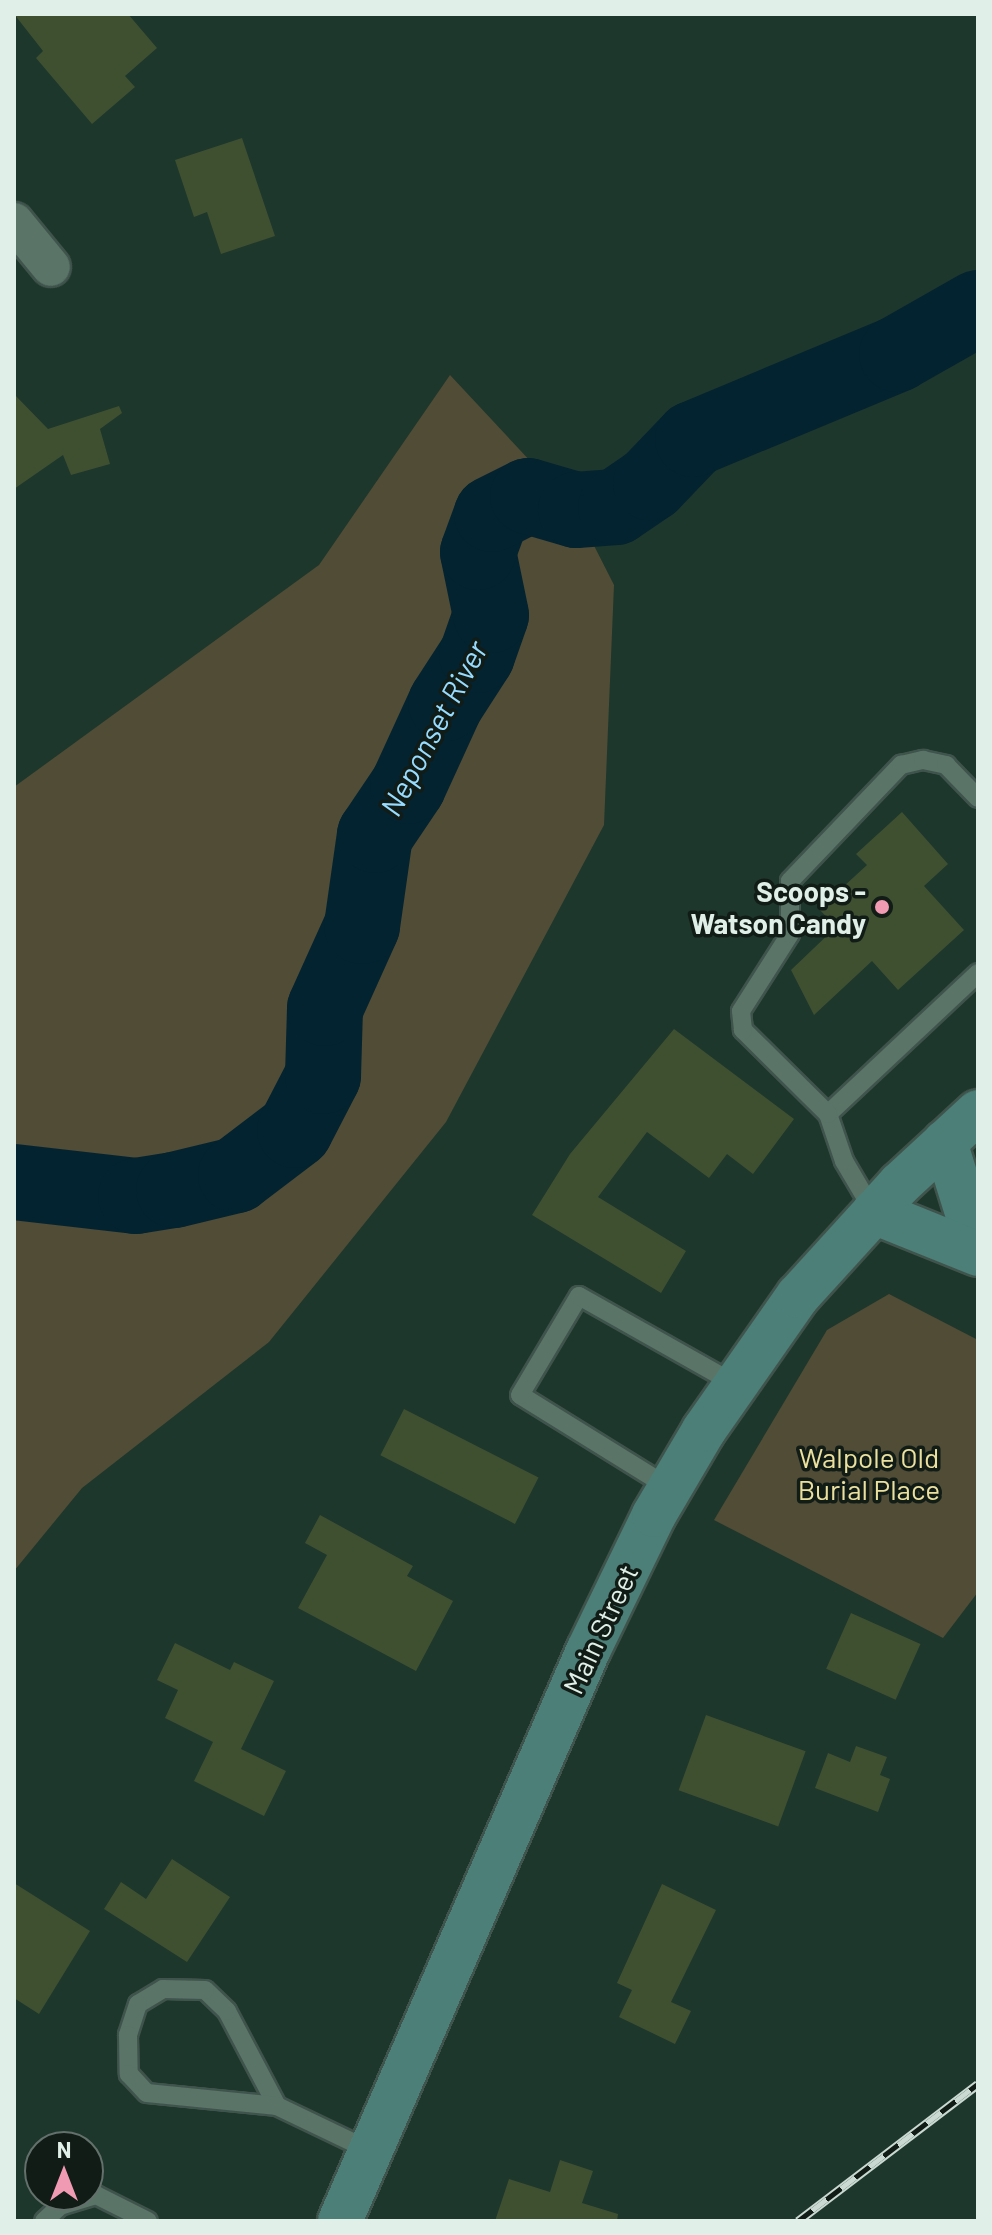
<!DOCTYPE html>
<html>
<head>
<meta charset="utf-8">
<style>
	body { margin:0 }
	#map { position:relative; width:992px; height:2235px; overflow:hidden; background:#1e372c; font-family:Barlow,sans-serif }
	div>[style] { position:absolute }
	.green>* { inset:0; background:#504c35 }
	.river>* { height:76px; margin:-38px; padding:0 38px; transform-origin:38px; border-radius:38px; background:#042330 }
	.building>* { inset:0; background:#3f5031; transform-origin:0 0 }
	.roads { filter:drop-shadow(2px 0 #3f544c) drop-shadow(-2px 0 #3f544c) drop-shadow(0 2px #3f544c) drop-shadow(0 -2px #3f544c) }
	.lane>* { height:18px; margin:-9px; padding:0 9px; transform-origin:9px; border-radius:9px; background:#5a7468 }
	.street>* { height:38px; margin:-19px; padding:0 19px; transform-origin:19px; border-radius:19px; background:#5a7468 }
	.secondary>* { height:44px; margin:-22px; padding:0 22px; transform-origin:22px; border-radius:22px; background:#4b7f77 }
	.rail>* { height:9px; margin-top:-4.5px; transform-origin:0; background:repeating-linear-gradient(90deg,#111c17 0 18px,#cadad3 0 36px); box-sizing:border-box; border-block:2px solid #cadad3 }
	.dots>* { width:22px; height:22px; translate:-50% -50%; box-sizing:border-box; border:4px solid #111c17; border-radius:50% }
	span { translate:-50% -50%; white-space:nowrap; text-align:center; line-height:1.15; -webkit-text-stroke:7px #111c17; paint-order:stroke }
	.poi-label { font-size:28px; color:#e0efe8; font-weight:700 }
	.right { translate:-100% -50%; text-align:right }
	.park-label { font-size:28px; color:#ebe09e }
	.street-label { font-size:28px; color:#e0efe8 }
	.water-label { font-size:30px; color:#97dcff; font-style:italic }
	.frame { position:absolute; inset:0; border:16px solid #e0efe8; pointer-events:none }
	.north { position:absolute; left:24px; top:2131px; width:80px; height:80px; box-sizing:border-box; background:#111c17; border:2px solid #64706b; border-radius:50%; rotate:0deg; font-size:22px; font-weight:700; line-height:32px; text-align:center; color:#e0efe8 }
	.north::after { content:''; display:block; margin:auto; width:28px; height:36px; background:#f19ab4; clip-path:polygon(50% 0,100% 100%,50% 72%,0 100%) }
</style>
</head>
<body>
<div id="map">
	<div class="green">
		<div style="clip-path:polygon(450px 375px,576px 510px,614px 585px,604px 825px,446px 1122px,269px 1342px,82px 1488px,14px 1571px,14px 787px,319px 565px)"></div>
		<div style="clip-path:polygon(889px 1294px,978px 1340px,978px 1592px,943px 1638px,714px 1520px,827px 1330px)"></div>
	</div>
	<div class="river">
		<div style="left:14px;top:1182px;width:123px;rotate:6.5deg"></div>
		<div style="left:136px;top:1196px;width:38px;rotate:-9deg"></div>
		<div style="left:174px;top:1190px;width:64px;rotate:-13.6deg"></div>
		<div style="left:236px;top:1175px;width:74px;rotate:-37.3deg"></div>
		<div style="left:295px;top:1130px;width:61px;rotate:-62.6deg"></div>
		<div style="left:323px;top:1076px;width:68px;rotate:-88.3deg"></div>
		<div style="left:325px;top:1008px;width:90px;rotate:-65.7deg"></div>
		<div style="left:362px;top:926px;width:92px;rotate:-81.9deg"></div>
		<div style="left:375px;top:835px;width:59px;rotate:-56deg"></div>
		<div style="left:408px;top:786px;width:91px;rotate:-65.4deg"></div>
		<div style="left:446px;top:703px;width:57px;rotate:-57.1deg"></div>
		<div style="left:477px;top:655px;width:42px;rotate:-70.7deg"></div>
		<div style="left:491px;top:615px;width:64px;rotate:-101.7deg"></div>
		<div style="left:478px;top:552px;width:40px;rotate:-69.8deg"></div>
		<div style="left:492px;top:514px;width:40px;rotate:-26.6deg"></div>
		<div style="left:528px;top:496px;width:50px;rotate:16.3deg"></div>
		<div style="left:576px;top:510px;width:40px;rotate:-4.3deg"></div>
		<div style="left:616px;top:507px;width:42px;rotate:-34.4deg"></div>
		<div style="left:651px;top:483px;width:61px;rotate:-46.3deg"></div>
		<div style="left:693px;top:439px;width:221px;rotate:-22.6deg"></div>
		<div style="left:897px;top:354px;width:93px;rotate:-29.6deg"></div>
	</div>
	<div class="building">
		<div style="clip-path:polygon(14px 14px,128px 14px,157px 48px,125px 76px,135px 87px,92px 124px,36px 58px,43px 51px)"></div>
		<div style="clip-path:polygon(242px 138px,275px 236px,221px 254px,207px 212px,194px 217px,175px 160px)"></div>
		<div style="clip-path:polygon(14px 394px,48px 429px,119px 406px,122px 413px,100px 429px,110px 464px,71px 475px,63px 455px,14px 489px)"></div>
		<div style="clip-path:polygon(902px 812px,948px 864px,924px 886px,964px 930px,898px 990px,872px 961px,814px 1015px,791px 970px,836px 927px,819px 909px,867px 865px,856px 854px)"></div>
		<div style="clip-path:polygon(674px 1029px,794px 1119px,753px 1174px,727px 1154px,709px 1178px,647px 1132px,598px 1197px,686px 1251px,661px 1293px,532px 1215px,570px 1154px)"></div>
		<div style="left:404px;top:1409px;width:151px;height:52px;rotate:27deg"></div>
		<div style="clip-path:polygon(320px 1515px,413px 1566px,407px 1576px,453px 1601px,416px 1671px,298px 1608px,327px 1555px,305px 1543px)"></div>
		<div style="left:851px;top:1613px;width:76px;height:61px;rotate:24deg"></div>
		<div style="clip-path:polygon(175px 1643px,230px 1670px,234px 1662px,274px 1681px,241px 1749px,286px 1771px,264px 1816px,194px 1781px,213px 1742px,165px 1718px,178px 1690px,157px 1680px)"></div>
		<div style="left:706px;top:1715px;width:106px;height:80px;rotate:20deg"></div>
		<div style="clip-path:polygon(856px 1746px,887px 1757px,880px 1775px,890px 1779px,878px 1812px,815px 1788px,828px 1753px,850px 1762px)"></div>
		<div style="clip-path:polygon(172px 1859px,230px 1897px,187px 1962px,104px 1909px,121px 1882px,146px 1899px)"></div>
		<div style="clip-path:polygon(14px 1883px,90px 1931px,39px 2014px,14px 1998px)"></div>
		<div style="clip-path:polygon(662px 1884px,716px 1910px,671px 2002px,691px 2011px,675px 2044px,619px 2017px,632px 1990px,617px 1983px)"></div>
		<div style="clip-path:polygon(560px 2160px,593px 2171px,582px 2203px,618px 2214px,617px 2221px,495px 2221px,509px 2179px,550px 2192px)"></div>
	</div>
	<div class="roads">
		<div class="lane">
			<div style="left:828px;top:1114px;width:206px;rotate:-43.2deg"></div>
			<div style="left:874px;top:1212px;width:59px;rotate:-120.5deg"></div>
			<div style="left:844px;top:1161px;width:50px;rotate:-108.8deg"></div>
			<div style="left:828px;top:1114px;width:120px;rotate:-135.3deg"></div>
			<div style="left:743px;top:1030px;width:19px;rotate:-96deg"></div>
			<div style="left:741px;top:1011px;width:91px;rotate:-57.5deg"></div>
			<div style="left:790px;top:934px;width:53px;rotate:-90deg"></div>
			<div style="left:790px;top:881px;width:161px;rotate:-46.3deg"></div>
			<div style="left:901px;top:765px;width:23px;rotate:-13deg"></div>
			<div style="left:923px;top:760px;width:24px;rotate:12deg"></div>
			<div style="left:946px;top:765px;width:46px;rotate:45.9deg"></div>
			<div style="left:670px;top:1488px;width:176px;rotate:-148.2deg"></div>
			<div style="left:520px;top:1395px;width:115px;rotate:-59.2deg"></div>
			<div style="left:579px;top:1296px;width:179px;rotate:29.4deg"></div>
			<div style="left:277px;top:2106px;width:107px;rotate:-117.8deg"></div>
			<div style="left:227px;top:2011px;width:30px;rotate:-136deg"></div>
			<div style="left:205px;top:1990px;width:42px;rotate:-178.6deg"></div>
			<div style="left:163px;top:1989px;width:29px;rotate:149deg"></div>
			<div style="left:138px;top:2004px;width:33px;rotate:108deg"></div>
			<div style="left:128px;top:2035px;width:39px;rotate:89deg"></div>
			<div style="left:129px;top:2074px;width:26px;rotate:47deg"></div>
			<div style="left:147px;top:2093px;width:131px;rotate:5.7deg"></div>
			<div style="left:277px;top:2106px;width:104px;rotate:25.6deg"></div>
			<div style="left:44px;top:2221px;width:22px;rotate:-43deg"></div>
			<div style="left:60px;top:2206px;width:38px;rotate:-17deg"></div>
			<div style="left:96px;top:2195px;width:58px;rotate:26.6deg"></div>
		</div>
		<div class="street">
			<div style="left:14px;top:222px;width:58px;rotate:50.6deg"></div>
		</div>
		<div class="secondary">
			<div style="left:945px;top:1142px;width:111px;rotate:72.7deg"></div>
			<div style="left:874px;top:1212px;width:112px;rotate:22deg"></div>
			<div style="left:340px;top:2221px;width:622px;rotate:-66.49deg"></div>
			<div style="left:588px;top:1651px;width:151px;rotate:-64.1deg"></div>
			<div style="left:654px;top:1515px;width:99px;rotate:-59.5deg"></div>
			<div style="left:704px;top:1430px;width:164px;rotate:-55deg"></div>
			<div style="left:798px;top:1296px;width:151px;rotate:-47.7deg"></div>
			<div style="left:900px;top:1184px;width:106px;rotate:-42.7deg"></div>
		</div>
	</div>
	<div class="rail">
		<div style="left:798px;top:2221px;width:226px;rotate:-37.3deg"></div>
	</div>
	<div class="dots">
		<div style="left:882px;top:907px;background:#f19ab4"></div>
	</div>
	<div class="poi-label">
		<span class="right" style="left:866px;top:907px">Scoops -<br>Watson Candy</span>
	</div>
	<div class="park-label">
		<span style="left:869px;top:1473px">Walpole Old<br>Burial Place</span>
	</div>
	<div class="street-label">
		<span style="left:600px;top:1629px;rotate:-65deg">Main Street</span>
	</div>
	<div class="water-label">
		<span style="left:433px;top:728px;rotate:-62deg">Neponset River</span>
	</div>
	<div class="frame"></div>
	<div class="north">N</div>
</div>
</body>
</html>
